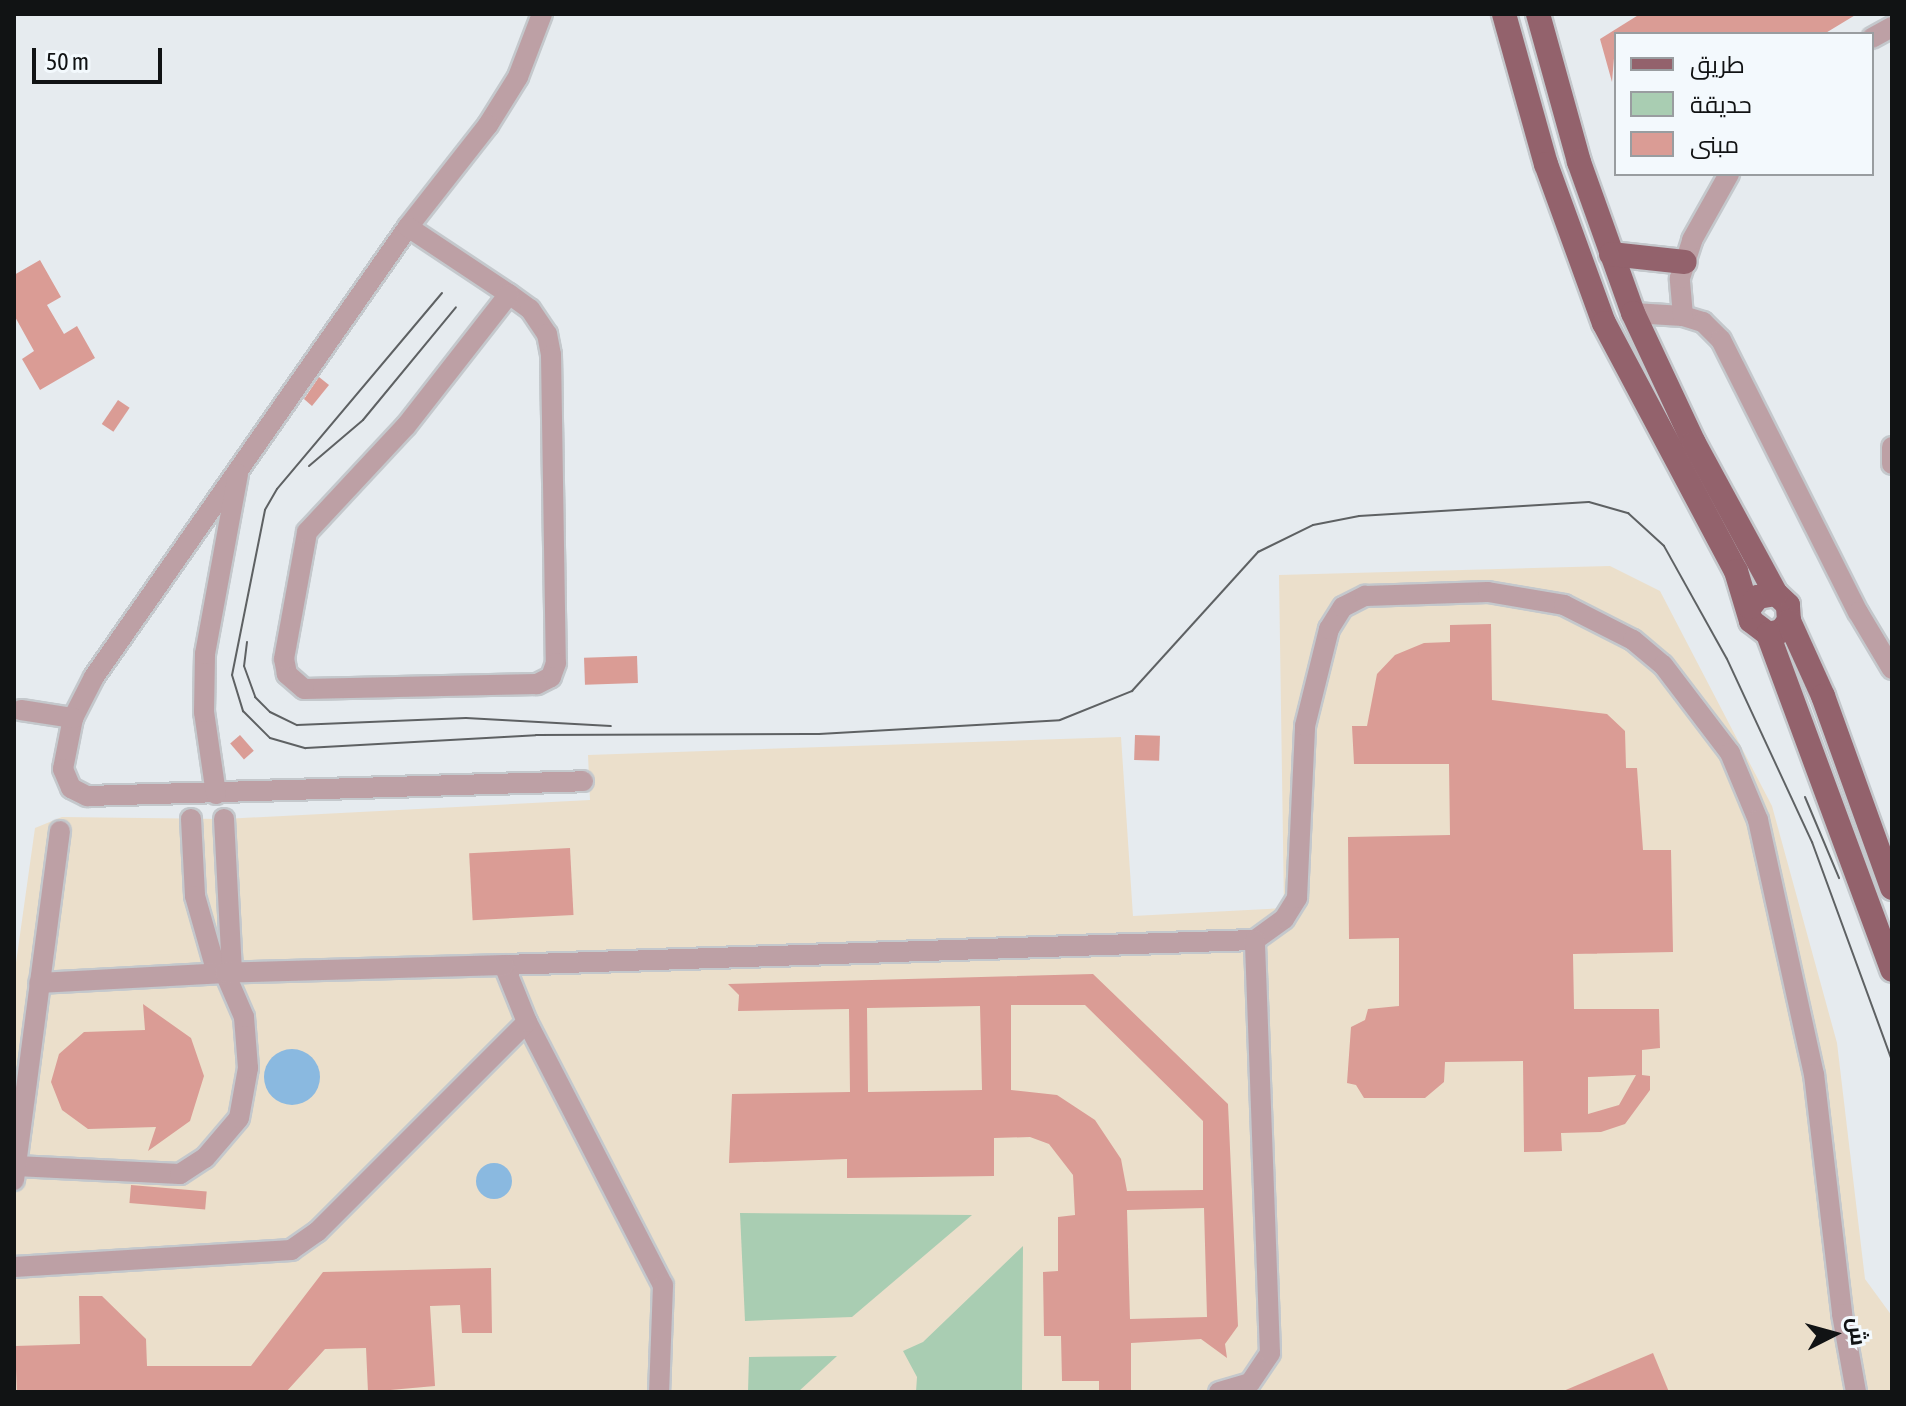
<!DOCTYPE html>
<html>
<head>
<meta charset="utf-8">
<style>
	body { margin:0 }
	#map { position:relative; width:1906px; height:1406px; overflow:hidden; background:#e6ebef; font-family:"Asap Condensed",Cairo,sans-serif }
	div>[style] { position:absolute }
	.education>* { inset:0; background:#ebdfcb }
	.green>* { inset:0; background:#a9cdb2 }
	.water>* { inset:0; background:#8ab9e0 }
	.round { border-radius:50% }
	.building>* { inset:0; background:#da9c95; transform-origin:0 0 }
	.roads { filter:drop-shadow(2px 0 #c4c8cc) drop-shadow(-2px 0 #c4c8cc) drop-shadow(0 2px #c4c8cc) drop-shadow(0 -2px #c4c8cc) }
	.minor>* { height:20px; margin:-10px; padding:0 10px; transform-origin:10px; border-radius:10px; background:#bda0a5 }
	.major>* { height:24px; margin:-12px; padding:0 12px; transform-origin:12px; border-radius:12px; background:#93626c }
	.tram>* { height:2px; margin:-1px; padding:0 1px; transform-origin:1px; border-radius:1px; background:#5e6163 }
	span { translate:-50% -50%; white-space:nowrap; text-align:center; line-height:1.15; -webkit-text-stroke:8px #f3f9fd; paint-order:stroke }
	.frame { position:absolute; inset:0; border:16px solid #111314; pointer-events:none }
	.legend { position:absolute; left:1614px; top:32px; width:260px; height:144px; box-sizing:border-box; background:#f3f9fd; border:2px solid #999da0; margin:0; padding:10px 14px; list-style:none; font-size:24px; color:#111314 }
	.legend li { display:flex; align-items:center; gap:16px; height:40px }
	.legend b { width:40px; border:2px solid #999da0 }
	.north { position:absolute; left:1794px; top:1294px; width:80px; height:80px; -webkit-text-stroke:6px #f3f9fd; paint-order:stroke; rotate:84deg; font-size:22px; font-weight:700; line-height:32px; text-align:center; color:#111314 }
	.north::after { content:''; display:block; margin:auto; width:28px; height:36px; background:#111314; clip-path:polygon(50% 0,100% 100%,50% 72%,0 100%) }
	.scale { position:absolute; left:32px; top:48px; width:130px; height:36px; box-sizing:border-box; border:4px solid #111314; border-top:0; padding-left:10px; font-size:24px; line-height:28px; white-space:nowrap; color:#111314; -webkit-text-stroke:6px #f3f9fd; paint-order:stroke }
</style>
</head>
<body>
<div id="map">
	<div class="education">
		<div style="clip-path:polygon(1610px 566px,1660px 591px,1772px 806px,1837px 1043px,1865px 1279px,1892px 1316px,1892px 1392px,14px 1392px,14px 977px,35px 828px,62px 817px,224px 819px,590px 800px,588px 755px,1121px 737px,1133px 916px,1284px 908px,1279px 575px)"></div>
	</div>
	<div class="green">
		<div style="clip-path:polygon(740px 1213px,972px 1215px,852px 1317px,745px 1321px)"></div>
		<div style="clip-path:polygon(1023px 1246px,1022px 1392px,916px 1392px,917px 1377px,903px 1351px,923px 1342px)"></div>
		<div style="clip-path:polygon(837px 1356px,798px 1392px,748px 1392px,749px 1357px)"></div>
	</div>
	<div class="water">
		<div class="round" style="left:264px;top:1049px;width:56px;height:56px"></div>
		<div class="round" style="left:476px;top:1163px;width:36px;height:36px"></div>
	</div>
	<div class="building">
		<div style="clip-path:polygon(1640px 14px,1857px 14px,1824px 34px,1616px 34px,1612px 82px,1600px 39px)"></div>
		<div style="clip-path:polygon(40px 260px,61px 297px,47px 305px,64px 334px,77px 326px,95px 358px,40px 390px,22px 359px,34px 351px,14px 315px,14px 275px)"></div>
		<div style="clip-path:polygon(319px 377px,329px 385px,312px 406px,304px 399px)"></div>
		<div style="left:118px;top:400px;width:14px;height:29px;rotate:34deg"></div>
		<div style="clip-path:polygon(evenodd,1491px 624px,1492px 700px,1607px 714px,1625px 731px,1626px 768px,1637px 768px,1643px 850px,1671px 850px,1673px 952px,1573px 954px,1574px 1009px,1659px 1009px,1660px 1048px,1642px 1050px,1642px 1075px,1650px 1076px,1650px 1090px,1625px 1124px,1601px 1132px,1561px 1133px,1562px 1151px,1524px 1152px,1523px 1061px,1445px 1062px,1444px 1082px,1425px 1098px,1364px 1098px,1356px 1085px,1347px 1083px,1351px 1027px,1365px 1020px,1368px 1009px,1399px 1006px,1399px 938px,1349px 939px,1348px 837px,1450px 835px,1449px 764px,1354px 764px,1352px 726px,1367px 726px,1377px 674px,1395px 655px,1424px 643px,1450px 642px,1450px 625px,1491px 624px,1636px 1075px,1619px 1105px,1588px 1114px,1588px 1077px,1636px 1075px)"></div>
		<div style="left:637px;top:656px;width:27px;height:53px;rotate:88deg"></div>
		<div style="left:240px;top:735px;width:21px;height:13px;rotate:49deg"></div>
		<div style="left:1135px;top:735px;width:25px;height:25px;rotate:2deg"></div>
		<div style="left:570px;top:848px;width:67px;height:101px;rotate:87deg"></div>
		<div style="clip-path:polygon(evenodd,1093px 974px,1228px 1104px,1238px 1326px,1225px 1344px,1227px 1358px,1201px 1339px,1131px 1343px,1131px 1392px,1099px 1392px,1099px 1381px,1062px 1381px,1061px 1336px,1044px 1336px,1043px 1272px,1058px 1271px,1058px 1217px,1075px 1215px,1073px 1175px,1049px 1144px,1030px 1137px,994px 1138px,994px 1176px,847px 1178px,847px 1159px,729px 1163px,732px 1094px,850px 1092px,849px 1009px,738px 1011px,739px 995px,728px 984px,1093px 974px,1011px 1005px,1085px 1005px,1203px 1121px,1203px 1190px,1127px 1191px,1121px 1159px,1095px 1120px,1057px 1095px,1011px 1090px,1011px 1005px,1093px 974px,980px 1006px,982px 1090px,868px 1092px,867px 1008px,980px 1006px,1093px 974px,1204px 1208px,1207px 1317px,1130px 1319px,1127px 1210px,1204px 1208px)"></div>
		<div style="clip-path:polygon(143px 1004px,191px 1038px,204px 1076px,190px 1121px,148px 1151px,156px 1127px,88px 1129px,62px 1110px,51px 1082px,59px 1054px,84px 1032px,145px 1030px)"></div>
		<div style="left:131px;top:1185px;width:76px;height:18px;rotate:5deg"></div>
		<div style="clip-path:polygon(491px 1268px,492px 1333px,462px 1333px,460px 1305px,430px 1306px,435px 1386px,368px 1392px,366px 1348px,325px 1349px,286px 1392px,17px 1392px,15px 1346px,80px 1344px,79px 1296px,102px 1296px,146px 1339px,147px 1366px,251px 1366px,323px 1272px)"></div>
		<div style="clip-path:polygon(1653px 1353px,1669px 1392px,1561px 1392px)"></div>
	</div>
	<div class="roads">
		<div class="minor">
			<div style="left:542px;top:14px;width:67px;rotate:110.9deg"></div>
			<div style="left:518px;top:77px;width:57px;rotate:122deg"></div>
			<div style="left:488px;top:125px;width:130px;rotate:128.1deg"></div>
			<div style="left:408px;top:227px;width:549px;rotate:124.91deg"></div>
			<div style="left:94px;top:677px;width:46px;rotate:117.1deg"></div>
			<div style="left:73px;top:718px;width:52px;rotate:101.1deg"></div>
			<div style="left:63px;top:769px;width:21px;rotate:67deg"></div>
			<div style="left:71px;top:788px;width:18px;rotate:27deg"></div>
			<div style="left:87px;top:796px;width:496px;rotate:-1.7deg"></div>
			<div style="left:1872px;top:38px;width:23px;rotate:-29deg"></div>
			<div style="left:408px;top:227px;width:121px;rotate:33.6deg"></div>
			<div style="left:509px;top:294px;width:26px;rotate:36deg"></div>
			<div style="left:530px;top:309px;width:30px;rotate:56deg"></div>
			<div style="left:547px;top:334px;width:21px;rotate:79deg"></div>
			<div style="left:551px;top:355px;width:308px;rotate:89.1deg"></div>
			<div style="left:556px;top:663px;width:15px;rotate:110deg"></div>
			<div style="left:551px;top:677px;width:16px;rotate:153deg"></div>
			<div style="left:537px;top:684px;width:233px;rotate:178.8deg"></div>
			<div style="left:304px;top:689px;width:23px;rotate:-139deg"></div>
			<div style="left:287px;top:674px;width:15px;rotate:-101deg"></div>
			<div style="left:284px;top:659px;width:129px;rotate:-79.7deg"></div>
			<div style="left:307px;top:532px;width:145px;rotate:-47deg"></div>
			<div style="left:406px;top:426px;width:167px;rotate:-52deg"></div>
			<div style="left:1633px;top:313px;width:50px;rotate:3.4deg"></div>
			<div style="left:1683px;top:316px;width:21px;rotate:17deg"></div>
			<div style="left:1703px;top:322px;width:25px;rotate:45deg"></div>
			<div style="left:1721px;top:340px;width:305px;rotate:63.3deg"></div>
			<div style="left:1858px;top:612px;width:66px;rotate:59.2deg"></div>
			<div style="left:1683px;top:316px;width:38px;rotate:-95deg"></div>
			<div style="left:1680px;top:278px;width:40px;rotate:-72deg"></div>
			<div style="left:1692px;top:240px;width:76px;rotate:-60.7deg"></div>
			<div style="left:1892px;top:447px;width:17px;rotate:90deg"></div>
			<div style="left:21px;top:710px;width:53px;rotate:8.7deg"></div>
			<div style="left:216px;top:794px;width:83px;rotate:-98.3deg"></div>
			<div style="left:204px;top:712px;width:58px;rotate:-89deg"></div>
			<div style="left:205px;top:654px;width:183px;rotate:-79.6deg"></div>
			<div style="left:191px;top:819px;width:77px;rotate:87deg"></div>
			<div style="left:195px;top:896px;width:80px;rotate:74.1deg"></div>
			<div style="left:224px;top:819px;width:153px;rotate:87deg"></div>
			<div style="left:504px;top:965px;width:751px;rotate:-1.91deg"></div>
			<div style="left:1255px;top:940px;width:36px;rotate:-36deg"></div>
			<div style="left:1284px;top:919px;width:25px;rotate:-58deg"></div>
			<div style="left:1297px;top:898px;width:172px;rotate:-87.3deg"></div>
			<div style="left:1305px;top:726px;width:100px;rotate:-76.1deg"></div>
			<div style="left:1329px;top:629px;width:26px;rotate:-58deg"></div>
			<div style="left:1343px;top:607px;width:25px;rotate:-27deg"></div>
			<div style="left:1365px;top:596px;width:123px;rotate:-1.9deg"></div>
			<div style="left:1488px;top:592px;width:77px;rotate:9.7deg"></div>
			<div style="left:1564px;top:605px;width:77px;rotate:26.9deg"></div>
			<div style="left:1633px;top:640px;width:39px;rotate:40deg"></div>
			<div style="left:1663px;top:665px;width:111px;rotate:52.7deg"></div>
			<div style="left:1730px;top:753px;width:73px;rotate:67.3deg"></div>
			<div style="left:1758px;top:820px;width:260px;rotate:77.6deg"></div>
			<div style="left:1814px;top:1074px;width:242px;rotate:83.3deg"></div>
			<div style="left:1842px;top:1314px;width:79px;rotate:79.8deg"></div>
			<div style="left:527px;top:1022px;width:296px;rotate:62.7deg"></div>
			<div style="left:663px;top:1285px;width:107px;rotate:92.1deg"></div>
			<div style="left:16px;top:1166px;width:164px;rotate:2.8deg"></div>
			<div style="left:180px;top:1174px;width:30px;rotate:-33deg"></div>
			<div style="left:205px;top:1158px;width:52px;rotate:-49.6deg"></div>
			<div style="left:239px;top:1118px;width:51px;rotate:-79.8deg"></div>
			<div style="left:248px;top:1068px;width:51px;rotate:-94.5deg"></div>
			<div style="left:244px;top:1017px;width:48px;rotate:-113.4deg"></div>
			<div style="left:225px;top:973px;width:186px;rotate:176.9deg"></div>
			<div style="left:14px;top:1180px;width:352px;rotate:-82.5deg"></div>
			<div style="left:14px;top:1267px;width:278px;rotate:-3.5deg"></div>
			<div style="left:291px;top:1250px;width:32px;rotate:-35deg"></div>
			<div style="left:317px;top:1232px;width:297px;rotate:-45deg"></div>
			<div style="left:527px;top:1022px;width:61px;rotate:-112deg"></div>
			<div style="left:504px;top:965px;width:279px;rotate:178.4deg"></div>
			<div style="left:1219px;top:1392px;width:32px;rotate:-16deg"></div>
			<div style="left:1250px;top:1383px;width:36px;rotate:-56deg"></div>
			<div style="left:1270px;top:1353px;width:413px;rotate:-92.1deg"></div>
		</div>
		<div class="major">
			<div style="left:1504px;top:14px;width:156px;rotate:74.4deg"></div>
			<div style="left:1546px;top:164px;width:169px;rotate:70deg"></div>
			<div style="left:1604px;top:323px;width:281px;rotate:62deg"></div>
			<div style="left:1736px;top:571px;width:52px;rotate:73.3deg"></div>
			<div style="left:1751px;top:621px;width:21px;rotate:37deg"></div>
			<div style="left:1768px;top:634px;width:13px;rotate:-13deg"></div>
			<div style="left:1781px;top:631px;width:13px;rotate:-51deg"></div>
			<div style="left:1789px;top:621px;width:16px;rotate:-94deg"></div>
			<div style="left:1788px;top:605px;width:16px;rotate:-137deg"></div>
			<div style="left:1776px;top:594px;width:18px;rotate:171deg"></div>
			<div style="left:1758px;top:597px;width:13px;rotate:129deg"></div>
			<div style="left:1538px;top:14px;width:154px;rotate:74.5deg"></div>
			<div style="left:1579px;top:162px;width:160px;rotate:70.3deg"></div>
			<div style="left:1633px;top:313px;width:144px;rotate:64.9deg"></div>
			<div style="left:1694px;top:443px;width:172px;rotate:61.5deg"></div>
			<div style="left:1611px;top:254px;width:74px;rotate:6.2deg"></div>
			<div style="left:1789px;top:621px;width:82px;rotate:65.6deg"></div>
			<div style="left:1823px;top:696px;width:204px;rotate:70.2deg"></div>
			<div style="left:1768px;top:634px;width:358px;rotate:69.7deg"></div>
		</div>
	</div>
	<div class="tram">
		<div style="left:442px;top:293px;width:256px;rotate:130.1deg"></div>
		<div style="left:277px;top:489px;width:24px;rotate:120deg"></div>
		<div style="left:265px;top:510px;width:168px;rotate:101.3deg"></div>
		<div style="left:232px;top:675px;width:38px;rotate:73deg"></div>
		<div style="left:243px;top:711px;width:38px;rotate:45deg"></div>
		<div style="left:270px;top:738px;width:37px;rotate:16deg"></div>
		<div style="left:306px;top:748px;width:230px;rotate:-3.2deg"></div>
		<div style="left:536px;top:735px;width:283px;rotate:-0.2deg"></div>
		<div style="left:819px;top:734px;width:241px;rotate:-3.3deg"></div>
		<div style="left:1060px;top:720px;width:78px;rotate:-21.9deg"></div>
		<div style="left:1132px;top:691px;width:188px;rotate:-47.8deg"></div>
		<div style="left:1258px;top:552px;width:61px;rotate:-26.1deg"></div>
		<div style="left:1313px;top:525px;width:47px;rotate:-11.1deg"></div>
		<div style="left:1359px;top:516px;width:230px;rotate:-3.5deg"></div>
		<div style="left:1589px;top:502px;width:41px;rotate:15.8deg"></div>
		<div style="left:1628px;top:513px;width:49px;rotate:42.5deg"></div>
		<div style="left:1664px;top:546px;width:129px;rotate:60.9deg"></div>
		<div style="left:1727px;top:659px;width:202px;rotate:65.1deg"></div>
		<div style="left:1812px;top:842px;width:233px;rotate:69.9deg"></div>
		<div style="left:309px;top:466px;width:71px;rotate:-40.4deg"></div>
		<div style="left:363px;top:420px;width:146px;rotate:-50.5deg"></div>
		<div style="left:247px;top:642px;width:24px;rotate:97deg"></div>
		<div style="left:244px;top:666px;width:33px;rotate:70deg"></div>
		<div style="left:255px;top:697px;width:21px;rotate:45deg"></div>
		<div style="left:270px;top:712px;width:30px;rotate:26deg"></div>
		<div style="left:297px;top:725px;width:169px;rotate:-2.4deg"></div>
		<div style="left:466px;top:718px;width:145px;rotate:3.2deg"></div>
		<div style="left:1805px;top:797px;width:88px;rotate:67.2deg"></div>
	</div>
	<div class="frame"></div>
	<ul class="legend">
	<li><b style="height:10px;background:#93626c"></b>طريق</li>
	<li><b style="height:22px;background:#a9cdb2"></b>حديقة</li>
	<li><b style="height:22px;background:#da9c95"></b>مبنى</li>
	</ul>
	<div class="north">ش</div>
	<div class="scale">50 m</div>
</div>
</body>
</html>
